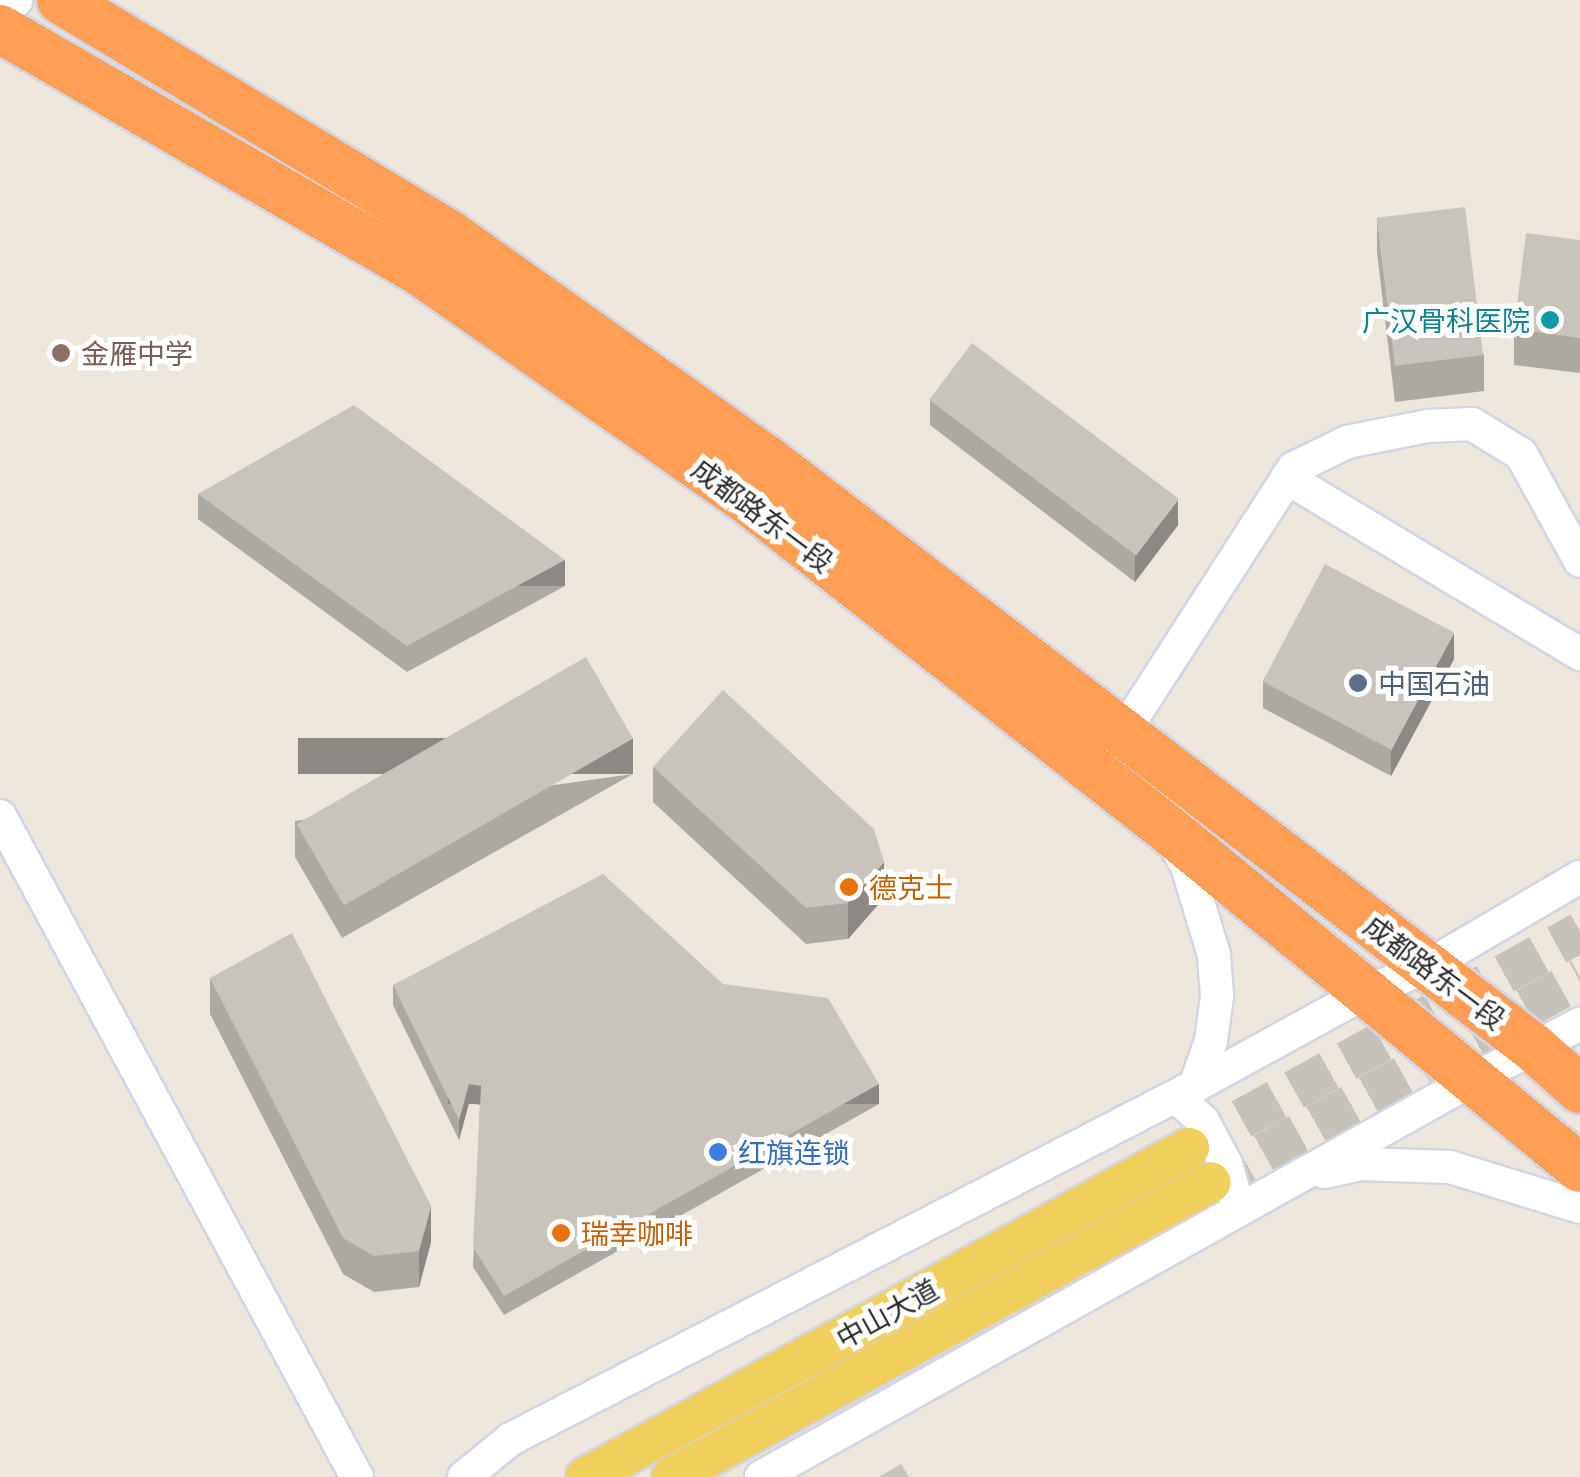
<!DOCTYPE html>
<html>
<head>
<meta charset="utf-8">
<style>
	body { margin:0 }
	#map { position:relative; width:1580px; height:1477px; overflow:hidden; background:#ede6dc; font-family:Commissioner,"Noto Sans SC",sans-serif }
	div>[style] { position:absolute }
	.major-tunnel>* { height:40px; margin-top:-20px; transform-origin:0; background:repeating-linear-gradient(90deg,#c6c1b9 0 40px,transparent 0 60px) }
	.roads { filter:drop-shadow(2px 0 #d2d5e3) drop-shadow(-2px 0 #d2d5e3) drop-shadow(0 2px #d2d5e3) drop-shadow(0 -2px #d2d5e3) }
	.minor>* { height:32px; margin:-16px; padding:0 16px; transform-origin:16px; border-radius:16px; background:#fff }
	.major>* { height:40px; margin:-20px; padding:0 20px; transform-origin:20px; border-radius:20px; background:#f1cf5d }
	.highway>* { height:48px; margin:-24px; padding:0 24px; transform-origin:24px; border-radius:24px; background:#ff9f55 }
	.wall>* { inset:0; background:#aca8a2 }
	.shaded-wall>* { inset:0; background:#8c8884; transform-origin:0 0 }
	.building>* { inset:0; background:#c8c3bc; transform-origin:0 0 }
	.dots>* { width:28px; height:28px; translate:-50% -50%; box-sizing:border-box; border:5px solid #fff; border-radius:50% }
	span { translate:-50% -50%; white-space:nowrap; text-align:center; line-height:1.15; -webkit-text-stroke:10px #fff; paint-order:stroke }
	.culture-label { font-size:28px; color:#0d838f }
	.right { translate:-100% -50%; text-align:right }
	.education-label { font-size:28px; color:#785e54 }
	.left { translate:0 -50%; text-align:left }
	.street-label { font-size:28px; color:#2b2b2b }
	.service-label { font-size:28px; color:#4e5e75 }
	.food-label { font-size:28px; color:#c56008 }
	.shop-label { font-size:28px; color:#366cbe }
</style>
</head>
<body>
<div id="map">
	<div class="major-tunnel">
		<div style="left:1189px;top:1148px;width:447px;rotate:-28.9deg"></div>
		<div style="left:1211px;top:1182px;width:422px;rotate:-28.9deg"></div>
	</div>
	<div class="roads">
		<div class="minor">
			<div style="left:0;top:20px;width:26px;rotate:-51deg"></div>
			<div style="left:1287px;top:478px;width:342px;rotate:31deg"></div>
			<div style="left:1123px;top:733px;width:315px;rotate:-57.2deg"></div>
			<div style="left:1294px;top:468px;width:59px;rotate:-26.1deg"></div>
			<div style="left:1347px;top:442px;width:83px;rotate:-11.2deg"></div>
			<div style="left:1428px;top:426px;width:44px;rotate:-2.6deg"></div>
			<div style="left:1472px;top:424px;width:57px;rotate:31.5deg"></div>
			<div style="left:1521px;top:454px;width:122px;rotate:61.1deg"></div>
			<div style="left:0;top:816px;width:751px;rotate:61.63deg"></div>
			<div style="left:1172px;top:840px;width:30px;rotate:60deg"></div>
			<div style="left:1187px;top:866px;width:93px;rotate:73.1deg"></div>
			<div style="left:1214px;top:955px;width:41px;rotate:85.8deg"></div>
			<div style="left:1217px;top:996px;width:45px;rotate:97.6deg"></div>
			<div style="left:1211px;top:1041px;width:48px;rotate:109.6deg"></div>
			<div style="left:1176px;top:1096px;width:37px;rotate:43deg"></div>
			<div style="left:1203px;top:1121px;width:49px;rotate:61.9deg"></div>
			<div style="left:1226px;top:1164px;width:48px;rotate:74.2deg"></div>
			<div style="left:1324px;top:1172px;width:38px;rotate:-12deg"></div>
			<div style="left:1361px;top:1164px;width:89px;rotate:1.9deg"></div>
			<div style="left:1450px;top:1167px;width:136px;rotate:17.1deg"></div>
			<div style="left:464px;top:1477px;width:60px;rotate:-39deg"></div>
			<div style="left:511px;top:1439px;width:770px;rotate:-27.3deg"></div>
			<div style="left:1195px;top:1086px;width:194px;rotate:-28.7deg"></div>
			<div style="left:1365px;top:993px;width:69px;rotate:-23.2deg"></div>
			<div style="left:1428px;top:966px;width:176px;rotate:-30.4deg"></div>
			<div style="left:761px;top:1477px;width:812px;rotate:-29.18deg"></div>
			<div style="left:1470px;top:1081px;width:124px;rotate:-27.4deg"></div>
		</div>
		<div class="major">
			<div style="left:586px;top:1477px;width:687px;rotate:-28.62deg"></div>
			<div style="left:672px;top:1477px;width:614px;rotate:-28.69deg"></div>
		</div>
		<div class="highway">
			<div style="left:61px;top:0;width:453px;rotate:31.1deg"></div>
			<div style="left:449px;top:234px;width:389px;rotate:35.4deg"></div>
			<div style="left:766px;top:459px;width:968px;rotate:37.49deg"></div>
			<div style="left:1534px;top:1048px;width:62px;rotate:41.7deg"></div>
			<div style="left:0;top:29px;width:487px;rotate:30deg"></div>
			<div style="left:422px;top:273px;width:400px;rotate:34.9deg"></div>
			<div style="left:750px;top:502px;width:527px;rotate:38.07deg"></div>
			<div style="left:1165px;top:827px;width:537px;rotate:39.41deg"></div>
		</div>
	</div>
	<div class="wall">
		<div style="clip-path:polygon(1377px 217px,1484px 355px,1484px 391px,1395px 402px,1377px 253px)"></div>
		<div style="clip-path:polygon(1580px 240px,1580px 373px,1514px 365px,1514px 329px)"></div>
		<div style="clip-path:polygon(930px 400px,1178px 525px,1135px 582px,930px 425px)"></div>
		<div style="clip-path:polygon(198px 494px,565px 586px,407px 672px,198px 519px)"></div>
		<div style="clip-path:polygon(1454px 659px,1391px 776px,1263px 708px,1263px 682px)"></div>
		<div style="clip-path:polygon(653px 767px,884px 898px,848px 939px,806px 944px,653px 802px)"></div>
		<div style="clip-path:polygon(633px 774px,342px 938px,295px 857px,295px 821px)"></div>
		<div style="clip-path:polygon(210px 978px,431px 1242px,419px 1287px,374px 1292px,343px 1274px,210px 1014px)"></div>
		<div style="clip-path:polygon(723px 984px,879px 1104px,504px 1315px,473px 1267px,480px 1105px,469px 1103px,459px 1140px,393px 1005px,393px 985px)"></div>
	</div>
	<div class="shaded-wall">
		<div style="clip-path:polygon(1178px 500px,1178px 525px,1135px 582px,1135px 556px)"></div>
		<div style="left:565px;top:560px;width:26px;height:180px;rotate:90deg"></div>
		<div style="clip-path:polygon(1454px 633px,1454px 659px,1391px 776px,1391px 751px)"></div>
		<div style="left:633px;top:738px;width:36px;height:335px;rotate:90deg"></div>
		<div style="clip-path:polygon(884px 862px,884px 898px,848px 939px,848px 903px)"></div>
		<div style="clip-path:polygon(469px 1084px,469px 1103px,459px 1140px,459px 1120px)"></div>
		<div style="left:879px;top:1084px;width:20px;height:431px;rotate:90deg"></div>
		<div style="clip-path:polygon(431px 1206px,431px 1242px,419px 1287px,419px 1251px)"></div>
	</div>
	<div class="building">
		<div style="left:1465px;top:207px;width:149px;height:89px;rotate:83deg"></div>
		<div style="clip-path:polygon(1526px 233px,1580px 240px,1580px 338px,1514px 329px)"></div>
		<div style="left:972px;top:343px;width:259px;height:71px;rotate:37deg"></div>
		<div style="clip-path:polygon(354px 405px,565px 560px,407px 646px,198px 494px)"></div>
		<div style="left:1325px;top:564px;width:146px;height:133px;rotate:28deg"></div>
		<div style="left:586px;top:657px;width:94px;height:334px;rotate:60deg"></div>
		<div style="clip-path:polygon(723px 690px,874px 829px,884px 862px,848px 903px,806px 908px,653px 767px)"></div>
		<div style="clip-path:polygon(603px 874px,723px 984px,828px 998px,879px 1084px,504px 1296px,473px 1247px,481px 1086px,469px 1084px,459px 1120px,393px 985px)"></div>
		<div style="clip-path:polygon(292px 933px,431px 1206px,419px 1251px,374px 1256px,343px 1238px,210px 978px)"></div>
		<div style="clip-path:polygon(901px 1464px,909px 1477px,879px 1477px)"></div>
	</div>
	<div class="dots">
		<div style="left:1550px;top:320px;background:#0f9aa8"></div>
		<div style="left:61px;top:353px;background:#8d6e63"></div>
		<div style="left:1358px;top:683px;background:#5c6f8a"></div>
		<div style="left:849px;top:887px;background:#e8710a"></div>
		<div style="left:718px;top:1152px;background:#3f7fe0"></div>
		<div style="left:561px;top:1233px;background:#e8710a"></div>
	</div>
	<div class="culture-label">
		<span class="right" style="left:1530px;top:320px">广汉骨科医院</span>
	</div>
	<div class="education-label">
		<span class="left" style="left:81px;top:353px">金雁中学</span>
	</div>
	<div class="street-label">
		<span style="left:763px;top:515px;rotate:37deg">成都路东一段</span>
		<span style="left:1435px;top:972px;rotate:37deg">成都路东一段</span>
		<span style="left:887px;top:1313px;rotate:-29deg">中山大道</span>
	</div>
	<div class="service-label">
		<span class="left" style="left:1378px;top:683px">中国石油</span>
	</div>
	<div class="food-label">
		<span class="left" style="left:869px;top:887px">德克士</span>
		<span class="left" style="left:581px;top:1233px">瑞幸咖啡</span>
	</div>
	<div class="shop-label">
		<span class="left" style="left:738px;top:1152px">红旗连锁</span>
	</div>
</div>
</body>
</html>
